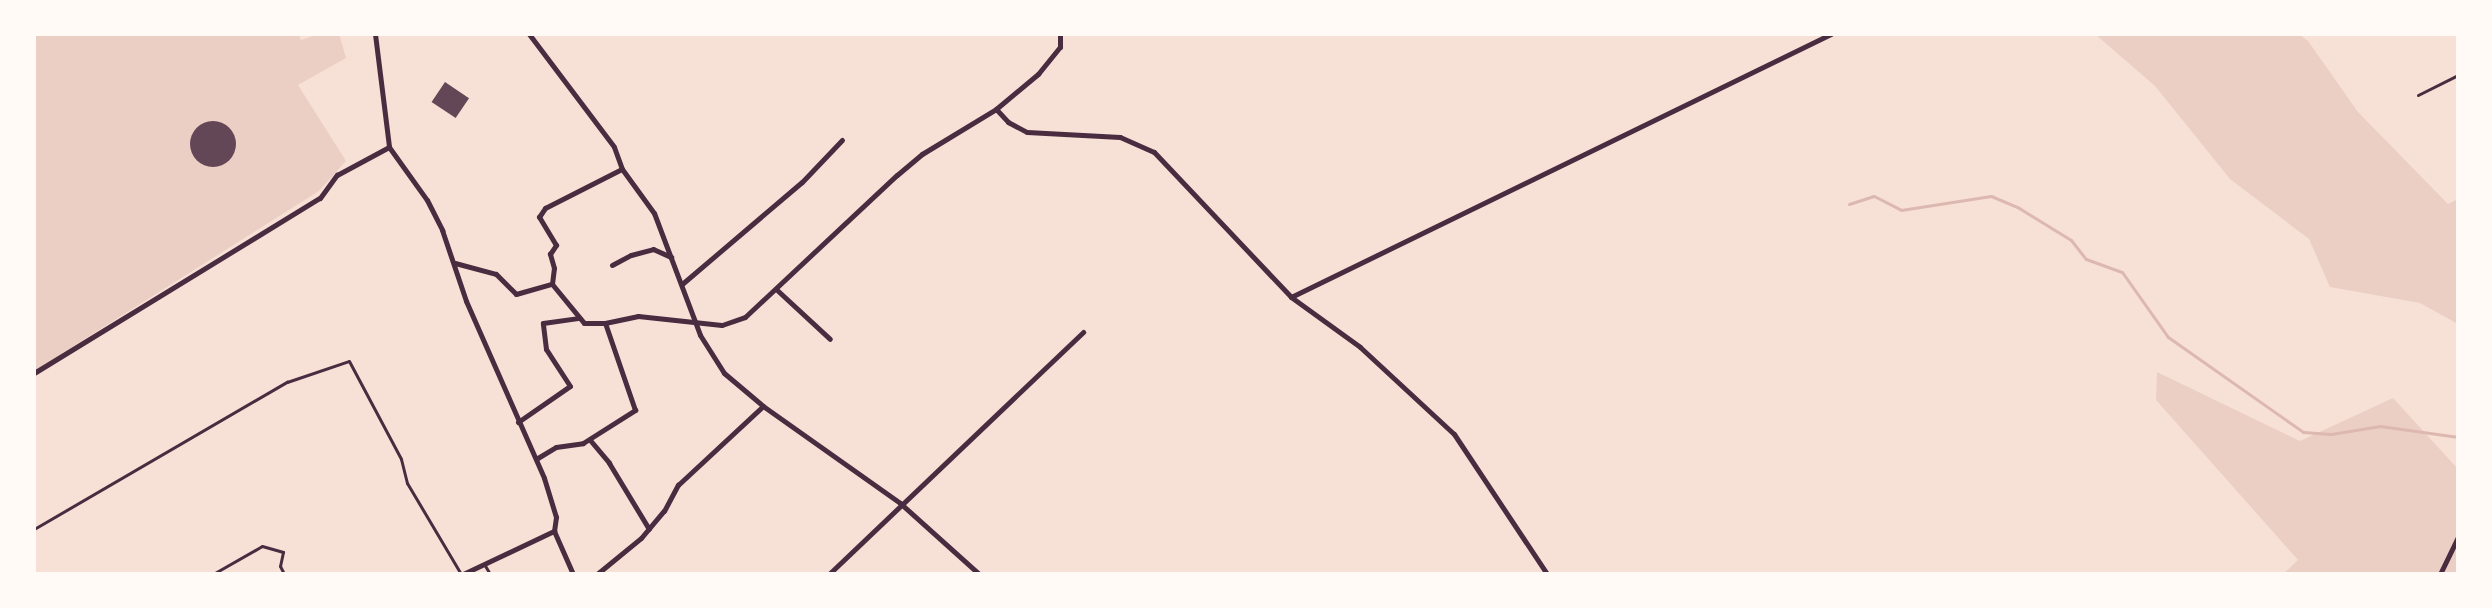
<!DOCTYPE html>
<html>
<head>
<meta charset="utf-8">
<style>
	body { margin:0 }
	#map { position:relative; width:2492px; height:608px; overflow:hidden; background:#f7e1d7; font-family:Rubik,sans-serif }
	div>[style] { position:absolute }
	.green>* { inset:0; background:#ebcfc5 }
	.stream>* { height:3px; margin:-1.5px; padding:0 1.5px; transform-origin:1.5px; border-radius:1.5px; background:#dcb8b0 }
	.building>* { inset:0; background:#644757; transform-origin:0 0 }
	.round { border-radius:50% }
	.service>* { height:3px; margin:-1.5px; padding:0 1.5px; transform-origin:1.5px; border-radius:1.5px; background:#4a2c40 }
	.minor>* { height:5px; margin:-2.5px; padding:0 2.5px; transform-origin:2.5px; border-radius:2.5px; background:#4a2c40 }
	span { translate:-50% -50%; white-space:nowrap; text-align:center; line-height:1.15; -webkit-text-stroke:6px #fffaf5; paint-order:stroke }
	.frame { position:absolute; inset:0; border:36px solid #fffaf5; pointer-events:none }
</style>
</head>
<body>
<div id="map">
	<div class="green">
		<div style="clip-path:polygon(34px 34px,299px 34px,301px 40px,318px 34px,339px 34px,346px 58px,298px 85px,346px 161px,319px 191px,34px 371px)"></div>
		<div style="clip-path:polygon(2095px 34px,2299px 34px,2308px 41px,2358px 112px,2448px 204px,2458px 199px,2458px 324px,2420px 303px,2330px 287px,2309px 239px,2230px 179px,2155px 86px)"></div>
		<div style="clip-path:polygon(2157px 372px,2300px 441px,2393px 398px,2458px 469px,2458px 574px,2283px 574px,2298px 560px,2156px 400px)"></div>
	</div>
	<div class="stream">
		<div style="left:1849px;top:204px;width:26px;rotate:-18deg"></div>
		<div style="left:1874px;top:196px;width:30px;rotate:27deg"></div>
		<div style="left:1901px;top:210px;width:91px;rotate:-8.8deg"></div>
		<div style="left:1991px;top:196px;width:30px;rotate:23deg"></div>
		<div style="left:2019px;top:208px;width:61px;rotate:31.6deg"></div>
		<div style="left:2071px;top:240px;width:24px;rotate:52deg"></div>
		<div style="left:2086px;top:259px;width:38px;rotate:20deg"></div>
		<div style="left:2122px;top:272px;width:80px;rotate:54.7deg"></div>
		<div style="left:2168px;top:337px;width:165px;rotate:35.1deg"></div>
		<div style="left:2303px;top:432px;width:28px;rotate:4deg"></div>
		<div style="left:2331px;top:434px;width:50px;rotate:-9.3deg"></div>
		<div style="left:2380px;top:426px;width:79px;rotate:8deg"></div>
	</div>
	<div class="building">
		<div style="left:445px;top:82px;width:29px;height:24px;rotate:34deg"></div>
		<div class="round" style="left:190px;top:121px;width:46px;height:46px"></div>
	</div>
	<div class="service">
		<div style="left:2418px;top:95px;width:45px;rotate:-26.6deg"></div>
		<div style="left:34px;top:529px;width:293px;rotate:-30.2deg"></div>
		<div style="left:287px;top:382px;width:65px;rotate:-18.7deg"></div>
		<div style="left:349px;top:361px;width:111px;rotate:62deg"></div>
		<div style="left:401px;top:459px;width:25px;rotate:76deg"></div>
		<div style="left:407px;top:483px;width:106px;rotate:59.3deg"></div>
		<div style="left:484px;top:564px;width:12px;rotate:59deg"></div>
		<div style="left:213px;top:574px;width:56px;rotate:-29.7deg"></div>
		<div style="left:262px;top:546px;width:22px;rotate:16deg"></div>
		<div style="left:283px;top:552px;width:14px;rotate:102deg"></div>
		<div style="left:280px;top:566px;width:9px;rotate:63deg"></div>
	</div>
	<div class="minor">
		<div style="left:375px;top:34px;width:114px;rotate:82.9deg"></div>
		<div style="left:389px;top:147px;width:65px;rotate:54.4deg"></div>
		<div style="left:427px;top:200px;width:34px;rotate:63deg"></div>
		<div style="left:442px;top:230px;width:75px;rotate:71.3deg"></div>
		<div style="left:466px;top:301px;width:193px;rotate:66.2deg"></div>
		<div style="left:544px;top:478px;width:41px;rotate:72.9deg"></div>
		<div style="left:556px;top:517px;width:14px;rotate:98deg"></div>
		<div style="left:554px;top:531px;width:47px;rotate:66.2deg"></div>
		<div style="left:529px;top:34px;width:141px;rotate:53deg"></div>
		<div style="left:614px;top:147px;width:23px;rotate:70deg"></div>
		<div style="left:622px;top:169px;width:54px;rotate:54deg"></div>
		<div style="left:654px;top:213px;width:130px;rotate:69.3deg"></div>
		<div style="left:700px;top:335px;width:45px;rotate:57.7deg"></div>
		<div style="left:724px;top:373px;width:51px;rotate:40.2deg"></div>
		<div style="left:763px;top:406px;width:168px;rotate:35.3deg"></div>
		<div style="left:900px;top:503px;width:106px;rotate:41.9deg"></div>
		<div style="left:996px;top:109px;width:18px;rotate:47deg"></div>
		<div style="left:1008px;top:122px;width:21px;rotate:28deg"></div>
		<div style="left:1027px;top:132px;width:93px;rotate:3.1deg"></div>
		<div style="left:1120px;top:137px;width:37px;rotate:24deg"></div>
		<div style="left:1154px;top:152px;width:199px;rotate:46.6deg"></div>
		<div style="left:1291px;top:297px;width:85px;rotate:35.9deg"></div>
		<div style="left:1360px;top:347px;width:128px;rotate:42.8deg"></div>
		<div style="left:1454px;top:434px;width:168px;rotate:56.4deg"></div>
		<div style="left:455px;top:263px;width:42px;rotate:15deg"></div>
		<div style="left:496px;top:274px;width:28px;rotate:45deg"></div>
		<div style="left:516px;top:294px;width:37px;rotate:-16deg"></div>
		<div style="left:552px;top:284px;width:50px;rotate:50.6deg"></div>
		<div style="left:584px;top:323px;width:21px"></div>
		<div style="left:605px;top:323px;width:34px;rotate:-12deg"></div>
		<div style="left:638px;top:316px;width:84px;rotate:6.1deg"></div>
		<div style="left:722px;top:325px;width:24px;rotate:-19deg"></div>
		<div style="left:745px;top:317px;width:208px;rotate:-43.1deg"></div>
		<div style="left:897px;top:175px;width:33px;rotate:-40deg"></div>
		<div style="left:922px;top:154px;width:87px;rotate:-31.3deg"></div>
		<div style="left:996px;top:109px;width:55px;rotate:-39.8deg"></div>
		<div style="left:1038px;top:74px;width:35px;rotate:-51deg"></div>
		<div style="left:1060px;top:47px;width:13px;rotate:-90deg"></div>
		<div style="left:612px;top:265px;width:21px;rotate:-28deg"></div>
		<div style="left:631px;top:255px;width:23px;rotate:-15deg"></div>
		<div style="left:653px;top:249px;width:20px;rotate:24deg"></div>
		<div style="left:552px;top:284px;width:16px;rotate:-83deg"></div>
		<div style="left:554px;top:268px;width:15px;rotate:-106deg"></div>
		<div style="left:550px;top:254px;width:11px;rotate:-56deg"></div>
		<div style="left:556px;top:245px;width:33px;rotate:-121deg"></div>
		<div style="left:539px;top:217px;width:11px;rotate:-56deg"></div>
		<div style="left:545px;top:208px;width:86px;rotate:-26.9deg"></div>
		<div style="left:682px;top:284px;width:157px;rotate:-40.4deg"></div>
		<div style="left:802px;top:182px;width:58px;rotate:-46.4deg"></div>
		<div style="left:777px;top:290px;width:72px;rotate:42.8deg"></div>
		<div style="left:1291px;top:297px;width:601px;rotate:-25.97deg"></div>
		<div style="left:34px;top:373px;width:335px;rotate:-31.5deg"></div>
		<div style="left:320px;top:198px;width:29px;rotate:-54deg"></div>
		<div style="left:337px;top:175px;width:59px;rotate:-28.3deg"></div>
		<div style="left:518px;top:422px;width:63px;rotate:-34.7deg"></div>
		<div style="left:570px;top:386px;width:44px;rotate:-123deg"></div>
		<div style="left:546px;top:349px;width:26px;rotate:-97deg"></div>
		<div style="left:543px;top:323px;width:35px;rotate:-8deg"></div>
		<div style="left:590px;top:440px;width:30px;rotate:50deg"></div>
		<div style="left:609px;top:463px;width:77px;rotate:58.8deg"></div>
		<div style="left:536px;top:459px;width:23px;rotate:-31deg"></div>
		<div style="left:556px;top:447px;width:27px;rotate:-8deg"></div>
		<div style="left:583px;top:443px;width:62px;rotate:-32.4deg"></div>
		<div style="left:635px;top:410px;width:92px;rotate:-109deg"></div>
		<div style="left:463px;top:574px;width:101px;rotate:-25.3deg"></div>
		<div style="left:597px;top:574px;width:57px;rotate:-39.3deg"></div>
		<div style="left:641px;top:538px;width:35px;rotate:-50deg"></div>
		<div style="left:664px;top:511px;width:30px;rotate:-62deg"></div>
		<div style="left:678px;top:485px;width:116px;rotate:-42.9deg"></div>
		<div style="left:829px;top:574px;width:351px;rotate:-43.6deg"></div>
		<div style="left:2440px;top:574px;width:41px;rotate:-64.1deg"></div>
	</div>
	<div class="frame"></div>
</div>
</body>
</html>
